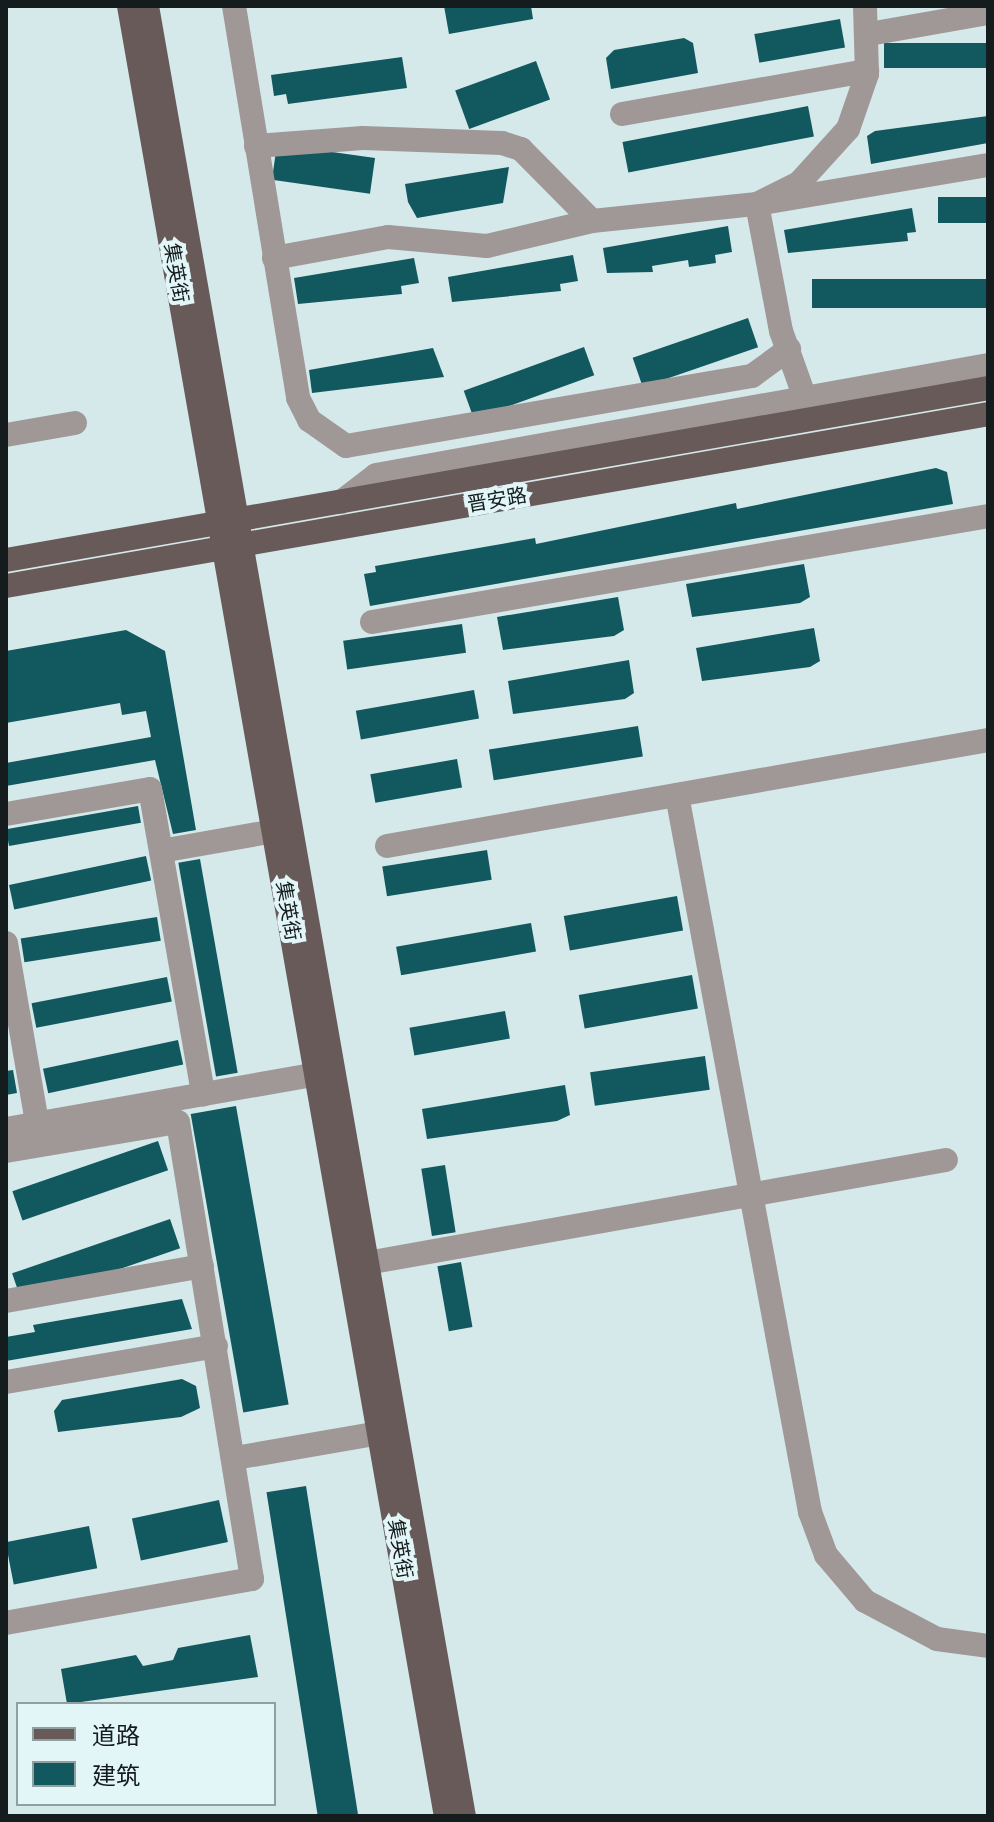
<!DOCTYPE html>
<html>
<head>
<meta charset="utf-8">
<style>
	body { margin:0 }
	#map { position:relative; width:994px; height:1822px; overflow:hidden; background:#d5e9eb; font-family:"Nunito Sans","Noto Sans SC",sans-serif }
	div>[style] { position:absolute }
	.building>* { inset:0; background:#11585f; transform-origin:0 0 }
	.minor>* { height:24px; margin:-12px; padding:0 12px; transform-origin:12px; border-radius:12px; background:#a09897 }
	.major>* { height:24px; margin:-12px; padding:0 12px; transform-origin:12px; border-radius:12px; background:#675a58 }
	span { translate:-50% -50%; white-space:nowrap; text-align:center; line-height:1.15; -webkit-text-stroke:8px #e2f6f8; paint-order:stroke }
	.street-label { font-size:20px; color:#151c1d }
	.frame { position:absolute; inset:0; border:8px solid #151c1d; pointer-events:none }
	.legend { position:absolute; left:16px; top:1702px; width:260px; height:104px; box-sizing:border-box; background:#e2f6f8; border:2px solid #909fa0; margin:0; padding:10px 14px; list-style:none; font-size:24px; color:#151c1d }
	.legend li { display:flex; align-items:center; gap:16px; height:40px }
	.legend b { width:40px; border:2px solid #909fa0 }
</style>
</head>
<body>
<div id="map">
	<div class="building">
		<div style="clip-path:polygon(444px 6px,531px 6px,533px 19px,449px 34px)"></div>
		<div style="left:840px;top:19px;width:29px;height:87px;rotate:80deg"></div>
		<div style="clip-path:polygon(684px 38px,693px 43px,698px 73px,611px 89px,606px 58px,614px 50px)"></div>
		<div style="left:988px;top:43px;width:25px;height:104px;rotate:90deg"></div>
		<div style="clip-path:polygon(402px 57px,407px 88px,288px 104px,286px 94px,274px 96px,271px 75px)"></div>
		<div style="left:536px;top:61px;width:41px;height:86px;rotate:70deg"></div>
		<div style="left:808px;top:106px;width:31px;height:189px;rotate:79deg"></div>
		<div style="clip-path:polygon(988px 116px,988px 143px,871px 164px,867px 136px,875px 131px)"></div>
		<div style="left:375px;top:158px;width:36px;height:99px;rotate:98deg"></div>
		<div style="clip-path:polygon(509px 167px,503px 203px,417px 218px,408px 202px,405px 184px)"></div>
		<div style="left:988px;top:197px;width:26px;height:50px;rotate:90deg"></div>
		<div style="clip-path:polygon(912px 208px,916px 232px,907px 233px,908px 241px,788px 253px,784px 230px)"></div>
		<div style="clip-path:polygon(728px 226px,732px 252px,715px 255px,716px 263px,689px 267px,688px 260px,652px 266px,653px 272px,607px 273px,603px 248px)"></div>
		<div style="clip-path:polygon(573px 255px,578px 281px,560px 284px,561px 291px,452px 302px,448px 277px)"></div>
		<div style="clip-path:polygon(414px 258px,419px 283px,401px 286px,402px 294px,298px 304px,294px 278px)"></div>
		<div style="left:988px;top:279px;width:29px;height:176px;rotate:90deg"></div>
		<div style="left:748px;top:318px;width:31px;height:122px;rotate:71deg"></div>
		<div style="left:584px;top:347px;width:30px;height:128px;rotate:70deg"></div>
		<div style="clip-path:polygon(433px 348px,444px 377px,312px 393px,309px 370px)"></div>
		<div style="clip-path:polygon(936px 468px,947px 472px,953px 504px,370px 606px,364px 574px,376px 572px,375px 566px,535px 538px,536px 544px,736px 503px,737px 509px)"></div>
		<div style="clip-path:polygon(804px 564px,810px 597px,800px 603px,692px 617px,686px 584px)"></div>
		<div style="clip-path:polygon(618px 597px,624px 630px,614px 636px,503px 650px,497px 617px)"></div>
		<div style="left:462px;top:624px;width:29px;height:120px;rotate:82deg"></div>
		<div style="clip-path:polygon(814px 628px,820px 661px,810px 667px,702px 681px,696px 648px)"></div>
		<div style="clip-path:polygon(126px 630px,165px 651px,196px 830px,173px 834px,155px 760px,6px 786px,6px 763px,151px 737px,146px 711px,122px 715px,120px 703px,6px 723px,6px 651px)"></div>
		<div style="clip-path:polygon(629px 660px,634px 693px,625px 699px,513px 714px,508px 681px)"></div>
		<div style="left:474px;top:690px;width:29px;height:120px;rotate:80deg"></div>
		<div style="left:638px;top:726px;width:31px;height:151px;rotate:81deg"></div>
		<div style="left:457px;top:759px;width:29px;height:88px;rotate:80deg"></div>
		<div style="left:138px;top:806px;width:17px;height:134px;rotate:80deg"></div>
		<div style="left:487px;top:850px;width:30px;height:106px;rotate:81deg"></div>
		<div style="left:146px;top:856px;width:25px;height:140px;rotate:78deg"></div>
		<div style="left:200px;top:859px;width:217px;height:22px;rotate:80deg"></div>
		<div style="left:677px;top:896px;width:35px;height:115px;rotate:80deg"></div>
		<div style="left:157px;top:917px;width:24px;height:138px;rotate:81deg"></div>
		<div style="left:531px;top:923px;width:29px;height:137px;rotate:80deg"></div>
		<div style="left:692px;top:975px;width:34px;height:115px;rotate:80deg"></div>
		<div style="left:167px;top:977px;width:25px;height:138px;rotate:79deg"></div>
		<div style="left:505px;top:1011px;width:28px;height:97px;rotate:80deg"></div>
		<div style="left:178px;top:1040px;width:25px;height:138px;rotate:78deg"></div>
		<div style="left:705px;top:1056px;width:34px;height:116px;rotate:82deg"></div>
		<div style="clip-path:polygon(13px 1070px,17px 1093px,6px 1095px,6px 1071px)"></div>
		<div style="clip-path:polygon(565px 1085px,570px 1115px,557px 1121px,427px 1139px,422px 1109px)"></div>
		<div style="left:236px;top:1106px;width:303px;height:46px;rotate:80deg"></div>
		<div style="left:158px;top:1141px;width:31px;height:154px;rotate:71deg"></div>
		<div style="left:445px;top:1165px;width:68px;height:24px;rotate:81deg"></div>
		<div style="left:170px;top:1219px;width:31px;height:167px;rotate:71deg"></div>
		<div style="left:461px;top:1262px;width:66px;height:24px;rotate:80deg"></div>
		<div style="clip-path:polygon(182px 1299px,192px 1329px,6px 1361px,6px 1337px,35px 1332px,33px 1325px)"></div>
		<div style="clip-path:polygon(182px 1379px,196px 1386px,200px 1408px,181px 1417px,58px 1432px,54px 1411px,62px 1400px)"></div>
		<div style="left:306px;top:1486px;width:335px;height:40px;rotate:81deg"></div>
		<div style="left:219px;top:1500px;width:43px;height:89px;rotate:78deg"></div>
		<div style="left:89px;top:1526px;width:43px;height:85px;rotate:79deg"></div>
		<div style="clip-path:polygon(250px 1635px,258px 1677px,67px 1704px,61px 1669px,136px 1655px,143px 1666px,173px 1660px,178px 1648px)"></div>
	</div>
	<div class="minor">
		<div style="left:234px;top:6px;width:397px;rotate:80.7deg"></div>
		<div style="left:298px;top:398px;width:25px;rotate:63deg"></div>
		<div style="left:309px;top:420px;width:45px;rotate:35.1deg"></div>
		<div style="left:346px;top:446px;width:412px;rotate:-9.8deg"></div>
		<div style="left:752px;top:376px;width:46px;rotate:-36.1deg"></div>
		<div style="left:869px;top:34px;width:121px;rotate:-10deg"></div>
		<div style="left:622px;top:114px;width:249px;rotate:-10deg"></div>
		<div style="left:256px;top:146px;width:107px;rotate:-4.3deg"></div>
		<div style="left:363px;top:138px;width:139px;rotate:2.1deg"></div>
		<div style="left:502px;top:143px;width:20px;rotate:18deg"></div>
		<div style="left:521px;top:149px;width:101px;rotate:45.4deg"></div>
		<div style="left:274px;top:258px;width:116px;rotate:-10.4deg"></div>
		<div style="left:388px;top:237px;width:99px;rotate:5.2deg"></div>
		<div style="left:487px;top:246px;width:108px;rotate:-13.4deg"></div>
		<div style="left:592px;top:221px;width:166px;rotate:-5.9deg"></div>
		<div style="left:757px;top:204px;width:234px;rotate:-9.6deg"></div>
		<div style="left:805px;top:398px;width:71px;rotate:-109.7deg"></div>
		<div style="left:781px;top:331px;width:129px;rotate:-100.7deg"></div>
		<div style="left:757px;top:204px;width:47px;rotate:-26.6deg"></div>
		<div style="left:799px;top:183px;width:73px;rotate:-47.8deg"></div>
		<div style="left:848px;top:129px;width:58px;rotate:-70.9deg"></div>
		<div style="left:867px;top:74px;width:68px;rotate:-91.7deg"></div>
		<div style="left:6px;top:435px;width:70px;rotate:-9.9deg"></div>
		<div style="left:341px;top:502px;width:44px;rotate:-37.6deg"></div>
		<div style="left:376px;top:475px;width:622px;rotate:-10.19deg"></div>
		<div style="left:372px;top:622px;width:625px;rotate:-9.76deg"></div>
		<div style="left:677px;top:795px;width:729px;rotate:79.49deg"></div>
		<div style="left:810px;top:1512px;width:46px;rotate:69.6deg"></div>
		<div style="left:826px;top:1555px;width:60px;rotate:49.7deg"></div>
		<div style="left:865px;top:1601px;width:81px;rotate:27.8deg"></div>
		<div style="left:937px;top:1639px;width:51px;rotate:7.8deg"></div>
		<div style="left:6px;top:814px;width:146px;rotate:-9.8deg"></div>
		<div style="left:150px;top:789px;width:310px;rotate:80.1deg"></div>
		<div style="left:387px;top:846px;width:610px;rotate:-10deg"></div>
		<div style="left:161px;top:851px;width:115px;rotate:-10deg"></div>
		<div style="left:6px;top:943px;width:183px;rotate:80.2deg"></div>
		<div style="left:6px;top:1129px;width:316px;rotate:-10deg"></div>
		<div style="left:6px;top:1151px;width:174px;rotate:-9.6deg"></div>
		<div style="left:178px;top:1122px;width:463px;rotate:80.8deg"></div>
		<div style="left:252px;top:1579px;width:250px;rotate:169.9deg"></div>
		<div style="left:367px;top:1263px;width:588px;rotate:-10.09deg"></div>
		<div style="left:6px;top:1301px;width:199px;rotate:-10.1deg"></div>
		<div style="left:6px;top:1382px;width:213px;rotate:-9.7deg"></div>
		<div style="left:235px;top:1458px;width:146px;rotate:-9.8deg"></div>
	</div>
	<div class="major">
		<div style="left:129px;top:6px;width:1838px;rotate:80.07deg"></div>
		<div style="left:147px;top:6px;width:1838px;rotate:80.07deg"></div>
		<div style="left:6px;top:560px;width:997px;rotate:-9.93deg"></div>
		<div style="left:6px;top:586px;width:997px;rotate:-9.93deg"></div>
	</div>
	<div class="street-label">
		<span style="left:176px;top:273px;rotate:80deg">集英街</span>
		<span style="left:497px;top:500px;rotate:-10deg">晋安路</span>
		<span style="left:288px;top:911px;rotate:80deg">集英街</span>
		<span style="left:400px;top:1549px;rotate:80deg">集英街</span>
	</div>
	<div class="frame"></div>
	<ul class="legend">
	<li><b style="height:10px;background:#675a58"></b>道路</li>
	<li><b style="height:22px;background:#11585f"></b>建筑</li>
	</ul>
</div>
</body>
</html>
